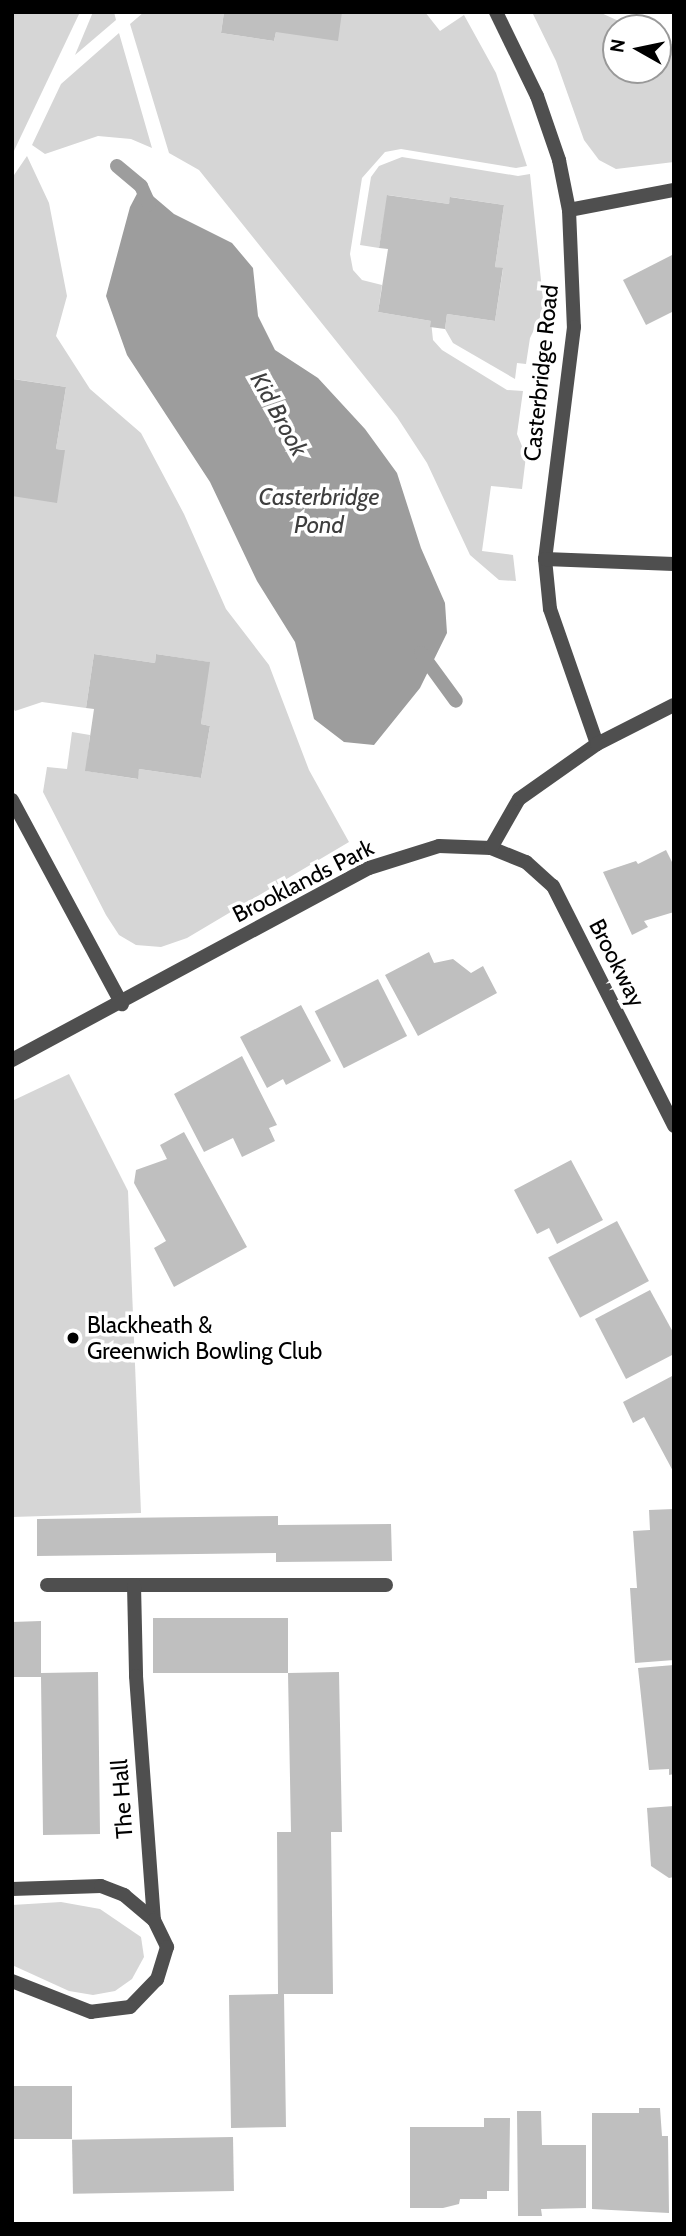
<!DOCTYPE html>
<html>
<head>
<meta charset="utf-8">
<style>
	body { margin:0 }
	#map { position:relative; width:686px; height:2236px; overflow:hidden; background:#fff; font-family:Cabin,sans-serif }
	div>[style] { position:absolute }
	.green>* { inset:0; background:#d6d6d6 }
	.water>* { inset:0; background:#9d9d9d }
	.stream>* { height:14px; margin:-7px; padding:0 7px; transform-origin:7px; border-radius:7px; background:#9d9d9d }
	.building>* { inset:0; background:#bfbfbf; transform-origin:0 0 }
	.lane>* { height:14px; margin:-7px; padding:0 7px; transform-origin:7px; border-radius:7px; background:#4f4f4f }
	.street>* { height:14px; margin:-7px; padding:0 7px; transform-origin:7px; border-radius:7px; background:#4f4f4f }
	.dots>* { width:19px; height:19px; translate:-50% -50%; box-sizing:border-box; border:4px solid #fff; border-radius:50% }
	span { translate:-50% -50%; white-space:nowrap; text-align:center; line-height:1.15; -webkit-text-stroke:7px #fff; paint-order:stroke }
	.street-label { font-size:23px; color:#000 }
	.poi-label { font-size:23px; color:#000 }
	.left { translate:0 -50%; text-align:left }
	.water-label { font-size:24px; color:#3e3e3e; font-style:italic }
	.frame { position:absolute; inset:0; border:14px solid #000; pointer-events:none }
	.north { position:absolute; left:602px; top:14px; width:70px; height:70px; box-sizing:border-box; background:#fff; border:2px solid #999; border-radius:50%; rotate:279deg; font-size:19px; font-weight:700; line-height:28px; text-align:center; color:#000 }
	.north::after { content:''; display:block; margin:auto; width:24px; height:32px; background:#000; clip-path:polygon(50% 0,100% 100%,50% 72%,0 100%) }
</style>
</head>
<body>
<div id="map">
	<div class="green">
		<div style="clip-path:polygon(12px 12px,80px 12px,12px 155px)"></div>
		<div style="clip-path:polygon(93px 12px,114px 12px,116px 20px,75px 55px)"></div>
		<div style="clip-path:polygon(144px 12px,224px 12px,221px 33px,274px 41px,276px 32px,342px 12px,425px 12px,440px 31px,464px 15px,496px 73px,527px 166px,516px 168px,401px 149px,385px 152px,362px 178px,350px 254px,353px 270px,362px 280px,382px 285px,378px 312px,431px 321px,433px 340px,442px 350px,507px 390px,523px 391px,517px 434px,526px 456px,522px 489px,491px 486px,482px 551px,513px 555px,516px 581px,499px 580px,470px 555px,427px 463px,397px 417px,199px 170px,169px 153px,130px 24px)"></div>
		<div style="clip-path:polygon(532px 12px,599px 12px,634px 28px,616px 28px,616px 70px,658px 70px,658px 38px,674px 45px,674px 162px,616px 169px,599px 160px,584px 140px,556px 61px)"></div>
		<div style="clip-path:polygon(119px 33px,152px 148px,131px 139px,98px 136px,45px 154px,32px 145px,61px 84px)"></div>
		<div style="clip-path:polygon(27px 156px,49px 203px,67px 296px,56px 336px,90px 389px,141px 433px,184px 514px,226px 609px,269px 665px,309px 770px,349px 842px,187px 938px,161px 947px,136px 945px,119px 935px,106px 915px,43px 792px,47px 767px,67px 769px,72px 732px,90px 735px,86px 771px,137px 779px,139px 769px,201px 778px,210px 726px,201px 724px,209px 662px,156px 654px,155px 663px,94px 654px,86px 708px,42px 702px,15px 711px,12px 706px,12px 496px,65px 450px,56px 449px,66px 387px,14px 379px,12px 385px,12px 178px)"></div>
		<div style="clip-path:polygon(402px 157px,518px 176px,530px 174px,544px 309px,530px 338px,526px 364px,517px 363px,515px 379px,453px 343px,445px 329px,447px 314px,495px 321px,503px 269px,495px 267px,504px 205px,451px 197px,449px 204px,388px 195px,379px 248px,360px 245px,371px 177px,379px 166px)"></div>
		<div style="clip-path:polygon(69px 1074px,128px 1191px,141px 1513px,12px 1517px,12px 1101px)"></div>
		<div style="clip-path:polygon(61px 1902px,100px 1909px,141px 1937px,144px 1957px,132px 1979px,115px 1991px,93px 1995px,69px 1991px,12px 1965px,12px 1905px)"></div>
	</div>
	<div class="water">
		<div style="clip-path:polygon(141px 186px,174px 214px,232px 243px,253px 268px,258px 316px,275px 350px,318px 378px,365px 429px,397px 473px,421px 548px,445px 603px,447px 633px,420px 688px,374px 745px,344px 742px,314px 719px,295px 642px,257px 581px,210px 482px,127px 355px,106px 296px,130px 207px)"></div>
	</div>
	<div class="stream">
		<div style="left:117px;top:166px;width:31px;rotate:40deg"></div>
		<div style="left:141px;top:186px;width:20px;rotate:66deg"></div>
		<div style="left:421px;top:653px;width:59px;rotate:53.9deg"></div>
	</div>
	<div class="building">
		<div style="clip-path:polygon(224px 12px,342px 12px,338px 41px,276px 32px,274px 41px,221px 33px)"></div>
		<div style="clip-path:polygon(387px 195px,449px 204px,450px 197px,504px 205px,495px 267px,503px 268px,495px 321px,447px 314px,445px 329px,430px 327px,431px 321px,378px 312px,388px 249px,379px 248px)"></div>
		<div style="clip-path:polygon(674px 254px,674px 311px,646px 325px,623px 280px)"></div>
		<div style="clip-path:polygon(13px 379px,66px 387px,56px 449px,65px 450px,57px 503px,12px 496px)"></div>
		<div style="clip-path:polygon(94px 654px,155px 663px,156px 654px,210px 662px,201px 724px,210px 726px,201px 778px,139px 769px,138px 779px,85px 771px,94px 709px,86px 708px)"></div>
		<div style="clip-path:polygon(666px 850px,674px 866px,674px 912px,644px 921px,648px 927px,632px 935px,603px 872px,636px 861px,638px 864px)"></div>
		<div style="clip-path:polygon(429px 952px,434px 963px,453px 959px,471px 973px,483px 966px,497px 993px,418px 1036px,385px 975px)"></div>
		<div style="left:378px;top:979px;width:64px;height:71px;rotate:63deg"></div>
		<div style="clip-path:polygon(301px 1005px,331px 1061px,286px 1085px,283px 1079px,267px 1088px,240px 1037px)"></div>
		<div style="clip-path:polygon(242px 1056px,277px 1125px,269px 1128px,275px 1141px,242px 1157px,233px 1138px,204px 1152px,174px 1094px)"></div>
		<div style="clip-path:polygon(184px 1132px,247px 1247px,174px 1287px,154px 1248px,166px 1241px,134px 1183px,136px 1170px,167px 1159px,160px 1145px)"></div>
		<div style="clip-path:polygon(571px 1160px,603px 1220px,557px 1244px,549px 1228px,537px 1234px,514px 1190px)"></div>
		<div style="left:617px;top:1221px;width:68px;height:78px;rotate:62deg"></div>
		<div style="clip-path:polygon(650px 1290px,674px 1334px,674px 1354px,626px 1379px,595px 1319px)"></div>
		<div style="clip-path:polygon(674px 1375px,674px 1473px,644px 1417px,633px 1423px,623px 1402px)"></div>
		<div style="clip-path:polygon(674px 1509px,674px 1660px,635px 1663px,630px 1588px,637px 1588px,633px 1531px,650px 1530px,649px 1510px)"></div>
		<div style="clip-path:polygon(278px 1516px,278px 1525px,391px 1524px,392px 1561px,276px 1562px,276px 1553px,37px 1556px,37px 1519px)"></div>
		<div style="left:288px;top:1618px;width:55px;height:135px;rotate:90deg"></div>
		<div style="clip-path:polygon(41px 1621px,41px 1673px,98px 1672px,100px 1834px,43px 1835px,41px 1677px,12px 1677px,12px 1622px)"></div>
		<div style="clip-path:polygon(674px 1665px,674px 1774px,669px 1775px,669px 1769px,649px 1770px,638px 1668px)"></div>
		<div style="clip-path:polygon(339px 1672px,342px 1832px,331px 1832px,333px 1994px,284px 1994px,286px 2127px,231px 2128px,229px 1995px,278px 1994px,277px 1832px,291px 1832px,288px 1673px)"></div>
		<div style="clip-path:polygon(674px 1806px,674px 1877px,669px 1878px,651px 1866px,647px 1808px)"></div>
		<div style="left:72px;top:2086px;width:53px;height:60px;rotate:90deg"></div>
		<div style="clip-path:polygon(639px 2108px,660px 2108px,662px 2136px,668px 2136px,669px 2213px,592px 2209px,592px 2113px,639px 2113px)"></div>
		<div style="clip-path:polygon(517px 2111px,541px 2111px,542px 2145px,586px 2145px,586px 2208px,541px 2209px,542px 2216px,518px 2216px)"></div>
		<div style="clip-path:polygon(484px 2118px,510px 2118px,509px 2191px,487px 2191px,487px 2199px,460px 2199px,459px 2204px,443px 2208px,410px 2208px,410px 2127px,484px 2127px)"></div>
		<div style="left:233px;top:2137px;width:54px;height:161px;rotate:89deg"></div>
	</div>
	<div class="lane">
		<div style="left:47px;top:1585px;width:339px"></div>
		<div style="left:134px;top:1585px;width:91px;rotate:88.7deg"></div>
	</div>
	<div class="street">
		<div style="left:496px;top:12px;width:93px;rotate:64deg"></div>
		<div style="left:537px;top:96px;width:68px;rotate:71deg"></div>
		<div style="left:559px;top:160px;width:51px;rotate:78.7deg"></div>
		<div style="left:569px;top:210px;width:117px;rotate:87.6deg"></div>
		<div style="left:574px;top:327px;width:234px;rotate:97.1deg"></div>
		<div style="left:545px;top:559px;width:50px;rotate:84.3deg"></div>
		<div style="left:550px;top:609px;width:143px;rotate:70.8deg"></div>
		<div style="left:569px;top:210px;width:107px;rotate:-10.8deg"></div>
		<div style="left:545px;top:559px;width:129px;rotate:2.2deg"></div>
		<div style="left:12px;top:800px;width:232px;rotate:61.7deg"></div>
		<div style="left:491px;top:848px;width:38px;rotate:22deg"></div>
		<div style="left:526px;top:862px;width:36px;rotate:42deg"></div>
		<div style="left:553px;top:886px;width:269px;rotate:63.2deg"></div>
		<div style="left:12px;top:1060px;width:405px;rotate:-28.3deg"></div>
		<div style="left:369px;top:868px;width:73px;rotate:-17.4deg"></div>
		<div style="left:439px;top:846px;width:52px;rotate:2.2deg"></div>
		<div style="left:491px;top:848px;width:56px;rotate:-60.3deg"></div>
		<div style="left:519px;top:799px;width:95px;rotate:-35.2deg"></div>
		<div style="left:597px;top:744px;width:86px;rotate:-26.9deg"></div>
		<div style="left:136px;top:1676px;width:245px;rotate:85.8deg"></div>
		<div style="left:12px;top:1889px;width:89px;rotate:-1.9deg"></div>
		<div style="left:101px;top:1886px;width:25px;rotate:21deg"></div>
		<div style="left:124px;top:1895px;width:39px;rotate:40deg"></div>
		<div style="left:154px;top:1920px;width:30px;rotate:64deg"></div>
		<div style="left:167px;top:1947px;width:34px;rotate:107deg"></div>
		<div style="left:157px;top:1979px;width:39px;rotate:134deg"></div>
		<div style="left:130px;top:2007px;width:39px;rotate:173deg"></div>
		<div style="left:91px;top:2012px;width:85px;rotate:-158.6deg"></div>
	</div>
	<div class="dots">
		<div style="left:73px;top:1338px;background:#000"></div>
	</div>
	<div class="street-label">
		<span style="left:541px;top:373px;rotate:-84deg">Casterbridge Road</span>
		<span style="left:303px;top:881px;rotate:-27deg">Brooklands Park</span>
		<span style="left:617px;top:963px;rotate:63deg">Brookway</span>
		<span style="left:122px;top:1799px;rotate:-94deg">The Hall</span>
	</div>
	<div class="poi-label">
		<span class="left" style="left:87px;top:1338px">Blackheath &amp;<br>Greenwich Bowling Club</span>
	</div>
	<div class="water-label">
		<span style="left:279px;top:414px;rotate:61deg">Kid Brook</span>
		<span style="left:319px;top:511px">Casterbridge<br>Pond</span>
	</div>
	<div class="frame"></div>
	<div class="north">N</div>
</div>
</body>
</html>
